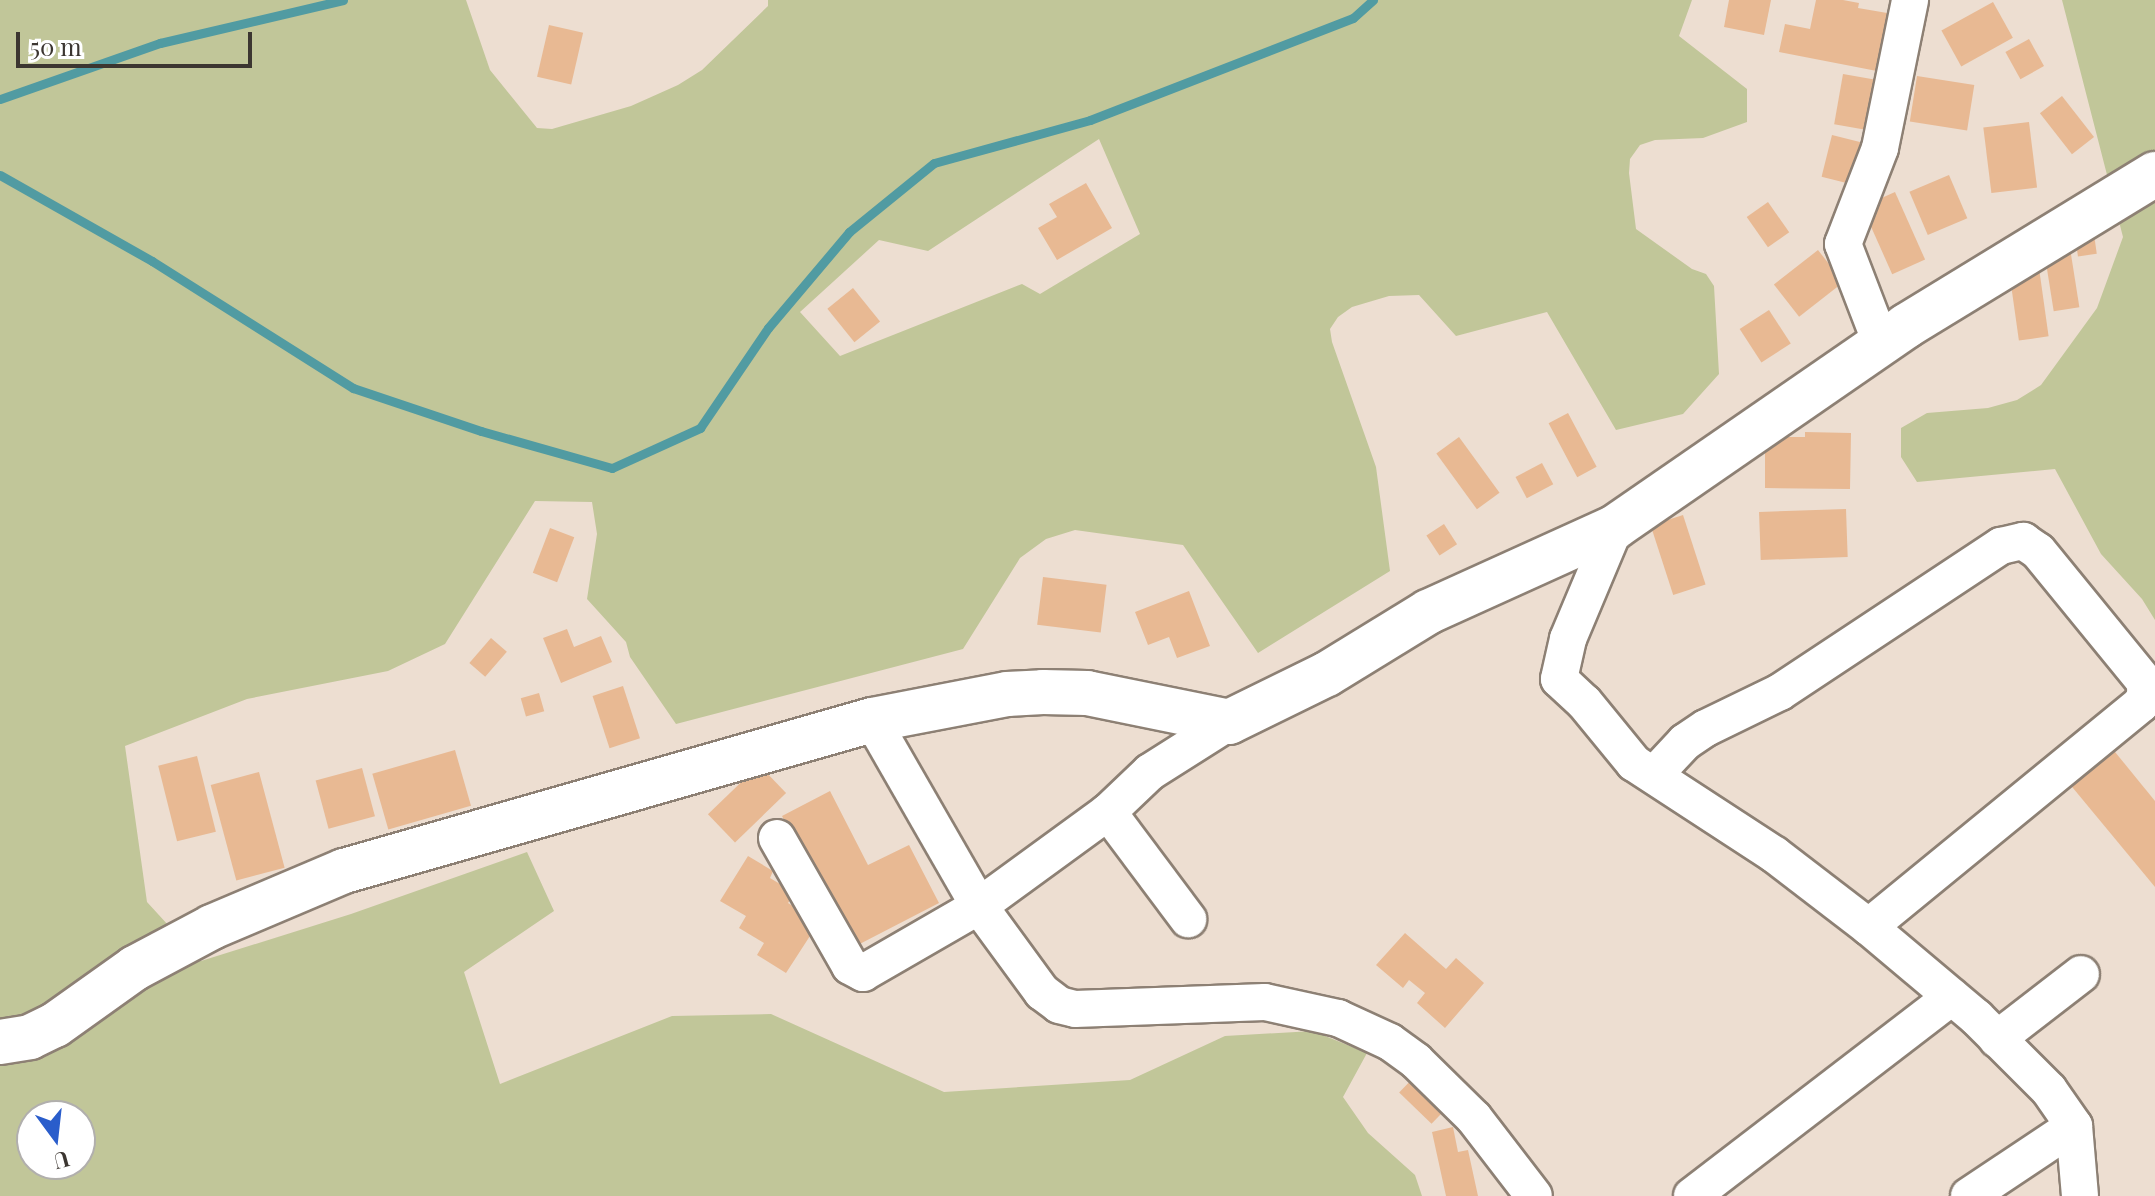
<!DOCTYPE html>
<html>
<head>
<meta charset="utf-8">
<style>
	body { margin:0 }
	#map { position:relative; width:2155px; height:1196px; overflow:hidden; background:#edded1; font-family:"Playfair Display",serif }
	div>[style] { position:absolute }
	.green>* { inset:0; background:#c1c699 }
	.stream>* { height:9px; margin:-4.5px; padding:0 4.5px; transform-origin:4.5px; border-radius:4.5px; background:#519ba2 }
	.building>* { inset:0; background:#e8b993; transform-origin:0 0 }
	.roads { filter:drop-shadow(2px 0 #8d8074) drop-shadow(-2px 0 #8d8074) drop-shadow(0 2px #8d8074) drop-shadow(0 -2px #8d8074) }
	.street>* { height:36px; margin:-18px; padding:0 18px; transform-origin:18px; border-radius:18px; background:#fff }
	.secondary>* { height:44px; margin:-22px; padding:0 22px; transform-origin:22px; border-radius:22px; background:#fff }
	span { translate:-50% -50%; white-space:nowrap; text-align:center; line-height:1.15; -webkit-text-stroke:6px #fff; paint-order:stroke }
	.north { position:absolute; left:16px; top:1100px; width:80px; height:80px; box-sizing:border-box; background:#fff; border:2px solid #b1afad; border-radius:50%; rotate:165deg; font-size:22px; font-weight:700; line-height:32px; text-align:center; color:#3c3631 }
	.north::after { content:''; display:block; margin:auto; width:28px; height:36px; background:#2a5dcb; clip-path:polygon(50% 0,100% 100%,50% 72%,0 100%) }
	.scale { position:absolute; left:16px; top:32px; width:236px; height:36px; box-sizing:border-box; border:4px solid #3c3631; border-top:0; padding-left:10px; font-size:24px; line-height:28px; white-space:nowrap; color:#3c3631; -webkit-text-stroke:6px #fff; paint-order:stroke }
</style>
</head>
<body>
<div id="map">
	<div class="green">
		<div style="clip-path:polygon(evenodd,0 0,466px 0,490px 70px,537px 128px,552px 129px,631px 106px,678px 85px,702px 70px,768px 6px,768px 0,1692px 0,1679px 36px,1747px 89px,1747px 122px,1703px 138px,1655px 140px,1640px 145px,1630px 159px,1629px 173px,1636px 229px,1692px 269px,1706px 274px,1714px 286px,1719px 374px,1683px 414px,1616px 430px,1547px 312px,1456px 336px,1419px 295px,1389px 296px,1352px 307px,1338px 317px,1330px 329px,1332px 342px,1376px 467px,1390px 571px,1258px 653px,1183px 545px,1075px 530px,1046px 539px,1020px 558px,963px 649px,676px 724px,630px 657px,626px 642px,587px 599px,597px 534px,592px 502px,535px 501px,445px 644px,388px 671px,247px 699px,125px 746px,147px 902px,201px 961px,351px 914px,527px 852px,554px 911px,464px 972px,500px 1084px,672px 1016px,771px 1014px,944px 1092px,1130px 1080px,1225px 1036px,1313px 1031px,1367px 1053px,1343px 1097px,1368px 1133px,1415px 1175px,1422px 1196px,0 1196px,0 0,1099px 139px,1140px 234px,1040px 294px,1022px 284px,840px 356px,800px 312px,879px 240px,928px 251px,1099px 139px,0 0,32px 1116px,80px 1116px,80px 1164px,32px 1164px,32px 1116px)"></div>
		<div style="clip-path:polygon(2062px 0,2155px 0,2155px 620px,2142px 599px,2101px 554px,2055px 469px,1917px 482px,1901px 457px,1901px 428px,1927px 413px,1988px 408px,2017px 400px,2041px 385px,2097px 308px,2123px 237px)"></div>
	</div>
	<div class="stream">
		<div style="left:0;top:99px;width:170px;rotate:-19.3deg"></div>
		<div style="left:160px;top:43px;width:188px;rotate:-13.2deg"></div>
		<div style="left:0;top:175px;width:175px;rotate:29.5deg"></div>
		<div style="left:152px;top:261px;width:238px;rotate:32.3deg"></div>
		<div style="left:353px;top:388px;width:135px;rotate:18.6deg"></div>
		<div style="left:481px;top:431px;width:136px;rotate:15.8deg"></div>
		<div style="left:612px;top:468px;width:97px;rotate:-24.4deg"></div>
		<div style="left:700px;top:428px;width:121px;rotate:-55.8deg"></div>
		<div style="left:768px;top:328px;width:126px;rotate:-49.8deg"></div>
		<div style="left:849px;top:232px;width:109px;rotate:-39.1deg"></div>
		<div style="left:934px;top:163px;width:162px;rotate:-15.4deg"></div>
		<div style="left:1090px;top:120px;width:282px;rotate:-21.2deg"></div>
		<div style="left:1353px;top:18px;width:27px;rotate:-42deg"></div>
	</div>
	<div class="building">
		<div style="clip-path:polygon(1729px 0,1771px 0,1764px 35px,1724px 27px)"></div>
		<div style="clip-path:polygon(1816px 0,1843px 0,1859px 3px,1858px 8px,1893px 14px,1882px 72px,1779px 52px,1785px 24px,1810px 29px)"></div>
		<div style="left:1993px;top:2px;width:41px;height:59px;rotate:61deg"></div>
		<div style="left:549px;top:25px;width:35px;height:53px;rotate:13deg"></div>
		<div style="left:2029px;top:39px;width:31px;height:27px;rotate:61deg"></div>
		<div style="left:1843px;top:74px;width:39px;height:51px;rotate:10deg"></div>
		<div style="left:1917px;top:76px;width:58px;height:46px;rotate:9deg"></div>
		<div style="left:2062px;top:96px;width:52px;height:28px;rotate:52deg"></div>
		<div style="left:2029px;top:122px;width:66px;height:46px;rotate:83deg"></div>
		<div style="left:1832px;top:135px;width:37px;height:43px;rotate:14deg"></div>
		<div style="left:1949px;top:175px;width:47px;height:43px;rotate:67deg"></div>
		<div style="clip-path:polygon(1086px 183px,1112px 228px,1057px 260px,1038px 228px,1057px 217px,1049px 204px)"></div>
		<div style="left:1895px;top:192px;width:74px;height:36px;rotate:66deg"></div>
		<div style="left:1768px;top:202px;width:37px;height:26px;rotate:55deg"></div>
		<div style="left:2093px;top:227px;width:27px;height:19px;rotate:82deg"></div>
		<div style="left:2070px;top:248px;width:60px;height:26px;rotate:81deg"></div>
		<div style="left:1818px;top:250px;width:41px;height:56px;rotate:52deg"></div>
		<div style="left:2039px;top:268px;width:69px;height:30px;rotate:82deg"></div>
		<div style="left:853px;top:288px;width:43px;height:33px;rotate:51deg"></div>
		<div style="left:1769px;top:310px;width:40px;height:35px;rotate:57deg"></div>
		<div style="left:1568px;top:413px;width:61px;height:22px;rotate:62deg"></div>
		<div style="clip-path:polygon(1805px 432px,1851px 433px,1850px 489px,1765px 488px,1765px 437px,1805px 437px)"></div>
		<div style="left:1459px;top:437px;width:69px;height:28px;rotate:54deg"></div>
		<div style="left:1542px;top:463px;width:24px;height:30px;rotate:62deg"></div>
		<div style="left:1846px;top:509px;width:48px;height:87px;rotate:88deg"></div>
		<div style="left:1683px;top:515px;width:73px;height:34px;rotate:72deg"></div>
		<div style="left:1444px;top:524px;width:24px;height:21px;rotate:57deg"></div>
		<div style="left:550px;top:528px;width:26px;height:48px;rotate:21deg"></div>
		<div style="left:1043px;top:577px;width:64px;height:48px;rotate:7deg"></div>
		<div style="clip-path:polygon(1189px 591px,1210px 646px,1177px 658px,1169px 637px,1148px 645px,1135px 612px)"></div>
		<div style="clip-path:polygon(567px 629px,574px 647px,601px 636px,612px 662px,561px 683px,543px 638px)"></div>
		<div style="left:491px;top:638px;width:21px;height:33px;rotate:41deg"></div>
		<div style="left:623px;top:686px;width:55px;height:32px;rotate:72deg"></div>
		<div style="left:539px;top:693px;width:19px;height:19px;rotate:74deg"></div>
		<div style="clip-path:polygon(2111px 747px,2155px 801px,2155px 887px,2068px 782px)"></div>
		<div style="left:455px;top:750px;width:58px;height:86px;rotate:74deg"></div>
		<div style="left:197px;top:756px;width:78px;height:40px;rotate:76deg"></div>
		<div style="left:759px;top:765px;width:39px;height:71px;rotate:46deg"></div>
		<div style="left:362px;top:768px;width:50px;height:48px;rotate:75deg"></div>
		<div style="left:259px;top:772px;width:99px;height:50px;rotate:75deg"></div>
		<div style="clip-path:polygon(830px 791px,868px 865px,909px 845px,939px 903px,850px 949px,782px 816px)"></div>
		<div style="clip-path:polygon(748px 856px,773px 871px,770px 878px,795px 893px,788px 903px,819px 922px,786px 973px,757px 955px,764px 943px,739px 928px,746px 916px,720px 901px)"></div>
		<div style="clip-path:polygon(1405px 933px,1446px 969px,1456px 958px,1484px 983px,1445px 1028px,1417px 1003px,1425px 993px,1409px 980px,1403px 988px,1376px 965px)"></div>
		<div style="left:1420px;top:1071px;width:45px;height:30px;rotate:44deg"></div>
		<div style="clip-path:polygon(1453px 1127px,1458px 1152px,1468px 1150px,1478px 1196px,1446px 1196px,1432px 1132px)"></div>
	</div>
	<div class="roads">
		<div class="street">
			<div style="left:1881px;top:343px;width:106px;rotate:-111deg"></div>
			<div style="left:1843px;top:244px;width:103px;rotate:-68.9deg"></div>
			<div style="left:1880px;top:148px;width:151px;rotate:-78.5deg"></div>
			<div style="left:1615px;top:527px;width:121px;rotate:112.8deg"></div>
			<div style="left:1568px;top:639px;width:41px;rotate:102.7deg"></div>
			<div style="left:1559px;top:679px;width:34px;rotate:43deg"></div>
			<div style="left:1584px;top:702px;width:79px;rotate:50.7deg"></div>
			<div style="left:1634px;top:763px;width:168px;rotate:33.1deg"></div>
			<div style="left:1775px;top:855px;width:118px;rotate:37.5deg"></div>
			<div style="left:1869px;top:927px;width:140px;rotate:40.1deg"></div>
			<div style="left:1976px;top:1017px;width:103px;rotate:45deg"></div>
			<div style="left:2049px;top:1090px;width:44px;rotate:55.2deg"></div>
			<div style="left:2074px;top:1126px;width:70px;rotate:85.1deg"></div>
			<div style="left:872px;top:720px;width:215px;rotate:60.1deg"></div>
			<div style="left:979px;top:906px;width:107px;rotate:53.8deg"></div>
			<div style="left:1042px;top:992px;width:21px;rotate:37deg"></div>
			<div style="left:1059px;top:1005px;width:16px;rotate:14deg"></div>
			<div style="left:1075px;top:1009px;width:190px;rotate:-2.1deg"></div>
			<div style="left:1265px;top:1002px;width:75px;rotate:12.4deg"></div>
			<div style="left:1338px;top:1018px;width:57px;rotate:24.8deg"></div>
			<div style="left:1390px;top:1042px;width:32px;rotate:36deg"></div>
			<div style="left:1416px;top:1061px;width:81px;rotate:44.5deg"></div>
			<div style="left:1474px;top:1118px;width:98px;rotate:52.4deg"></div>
			<div style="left:1655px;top:774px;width:44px;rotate:-46.8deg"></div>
			<div style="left:1685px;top:742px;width:25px;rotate:-34deg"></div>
			<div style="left:1706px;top:728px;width:82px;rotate:-25.9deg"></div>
			<div style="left:1780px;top:692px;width:265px;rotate:-33.5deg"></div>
			<div style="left:2001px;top:546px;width:23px;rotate:-13deg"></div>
			<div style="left:2023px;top:541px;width:18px;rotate:34deg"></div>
			<div style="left:2038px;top:551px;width:168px;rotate:50.8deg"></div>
			<div style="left:2144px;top:681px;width:12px;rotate:81deg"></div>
			<div style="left:2146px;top:693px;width:12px;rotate:114deg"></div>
			<div style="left:2141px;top:704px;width:352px;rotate:140.7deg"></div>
			<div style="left:1108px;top:812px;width:134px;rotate:53.2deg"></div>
			<div style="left:777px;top:838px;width:147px;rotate:60.3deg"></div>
			<div style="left:850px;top:966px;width:15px;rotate:28deg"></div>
			<div style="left:863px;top:973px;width:134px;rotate:-30deg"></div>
			<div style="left:979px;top:906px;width:160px;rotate:-36.1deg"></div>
			<div style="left:1108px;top:812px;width:58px;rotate:-43.6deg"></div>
			<div style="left:1150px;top:772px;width:93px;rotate:-32.3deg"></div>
			<div style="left:1997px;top:1039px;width:106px;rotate:-37.7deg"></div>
			<div style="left:1692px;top:1196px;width:327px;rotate:-37.5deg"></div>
			<div style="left:1969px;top:1196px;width:126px;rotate:-33.7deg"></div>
		</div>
		<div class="secondary">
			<div style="left:0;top:1042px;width:30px;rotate:-9deg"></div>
			<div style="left:30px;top:1037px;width:28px;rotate:-26deg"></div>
			<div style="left:55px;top:1025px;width:98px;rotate:-35.5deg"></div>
			<div style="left:135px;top:968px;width:87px;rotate:-28deg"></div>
			<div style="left:212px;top:927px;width:143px;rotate:-23deg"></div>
			<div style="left:344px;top:871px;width:549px;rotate:-15.96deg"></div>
			<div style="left:872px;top:720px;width:137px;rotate:-10.9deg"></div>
			<div style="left:1007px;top:694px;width:36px;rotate:-3deg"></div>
			<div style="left:1043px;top:692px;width:44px;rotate:1.3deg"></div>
			<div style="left:1087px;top:693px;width:145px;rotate:11.5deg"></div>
			<div style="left:1229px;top:722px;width:109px;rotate:-26.1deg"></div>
			<div style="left:1327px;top:674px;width:119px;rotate:-31.5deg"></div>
			<div style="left:1428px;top:612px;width:205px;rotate:-24.4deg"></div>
			<div style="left:1615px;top:527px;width:354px;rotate:-34.6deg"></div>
			<div style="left:1906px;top:326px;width:292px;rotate:-31.4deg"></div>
		</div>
	</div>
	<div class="north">U</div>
	<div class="scale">50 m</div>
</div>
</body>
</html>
